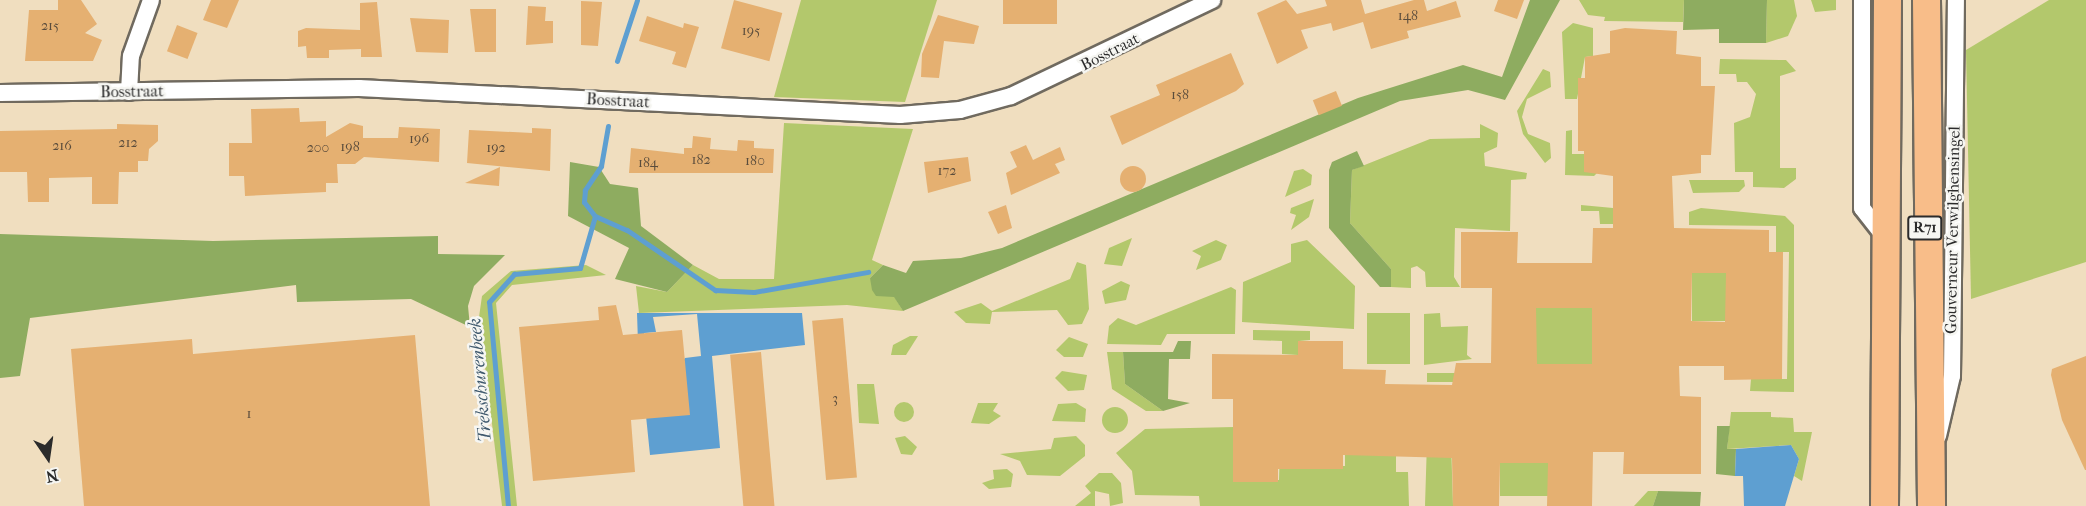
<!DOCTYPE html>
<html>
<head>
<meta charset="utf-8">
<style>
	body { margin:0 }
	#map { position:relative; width:2086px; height:506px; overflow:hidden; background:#f0debf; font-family:"IM FELL French Canon",serif }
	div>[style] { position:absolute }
	.green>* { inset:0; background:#b3c86c; transform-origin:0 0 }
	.round { border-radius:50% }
	.forest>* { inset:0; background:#8eac60 }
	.water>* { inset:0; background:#5e9fd1 }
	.stream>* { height:5px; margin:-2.5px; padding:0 2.5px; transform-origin:2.5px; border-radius:2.5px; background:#5e9fd1 }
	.building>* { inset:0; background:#e5b071; transform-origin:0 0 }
	.roads { filter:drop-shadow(2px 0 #706a5f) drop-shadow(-2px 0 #706a5f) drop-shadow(0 2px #706a5f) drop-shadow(0 -2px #706a5f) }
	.minor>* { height:16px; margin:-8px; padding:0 8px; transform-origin:8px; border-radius:8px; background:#fff }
	.trunk>* { height:27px; margin:-13.5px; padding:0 13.5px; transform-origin:13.5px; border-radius:13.5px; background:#f8bd89 }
	span { translate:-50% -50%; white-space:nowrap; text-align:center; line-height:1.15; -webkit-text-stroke:5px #f6f6f2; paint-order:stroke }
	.number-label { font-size:14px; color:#5a4c3c }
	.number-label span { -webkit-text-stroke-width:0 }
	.shield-label span { padding:2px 4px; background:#f6f6f2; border:2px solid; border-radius:4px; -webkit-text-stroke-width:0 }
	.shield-label { font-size:15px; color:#2b2b2b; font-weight:700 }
	.street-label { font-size:16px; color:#2b2b2b }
	.water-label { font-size:18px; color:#3f596d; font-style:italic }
	.north { position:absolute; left:18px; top:428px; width:60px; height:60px; -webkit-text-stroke:4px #f6f6f2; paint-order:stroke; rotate:167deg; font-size:16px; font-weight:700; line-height:24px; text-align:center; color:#2b2b2b }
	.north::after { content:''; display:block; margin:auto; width:21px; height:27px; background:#2b2b2b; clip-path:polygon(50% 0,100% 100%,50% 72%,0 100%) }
</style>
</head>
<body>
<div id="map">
	<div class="green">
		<div style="clip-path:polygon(801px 0,937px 0,905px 102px,774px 97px)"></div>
		<div style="clip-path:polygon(1579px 0,1684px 0,1683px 22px,1604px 21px,1605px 17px,1588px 15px)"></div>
		<div style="clip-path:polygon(1767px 0,1794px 0,1797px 16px,1788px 36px,1766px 43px)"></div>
		<div style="clip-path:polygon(1811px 0,1836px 0,1836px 10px,1815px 12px)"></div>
		<div style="clip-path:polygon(2049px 0,2086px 0,2086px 262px,1971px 299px,1966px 50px)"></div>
		<div style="clip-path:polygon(1573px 23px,1593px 28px,1593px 56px,1585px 57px,1577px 99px,1565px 99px,1562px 32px)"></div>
		<div style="clip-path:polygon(1720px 59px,1786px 60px,1796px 71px,1780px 76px,1780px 168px,1796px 168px,1796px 179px,1784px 188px,1753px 187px,1753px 172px,1735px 172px,1734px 123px,1750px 117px,1756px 94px,1747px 82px,1737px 82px,1736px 74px,1719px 74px)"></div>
		<div style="clip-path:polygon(1543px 69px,1550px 72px,1551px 87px,1527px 99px,1522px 117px,1528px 134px,1550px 143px,1551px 158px,1545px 163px,1523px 134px,1517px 111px)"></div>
		<div style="clip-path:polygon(784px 123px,913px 129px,872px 260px,883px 265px,870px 278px,894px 296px,903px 311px,847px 305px,639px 313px,636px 286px,667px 292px,693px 265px,719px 279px,774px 279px)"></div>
		<div style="clip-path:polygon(1480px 124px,1498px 133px,1497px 147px,1484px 153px,1485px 166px,1527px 173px,1526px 179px,1511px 180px,1510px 231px,1455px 228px,1454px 277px,1460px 287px,1426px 287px,1425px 272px,1417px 266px,1411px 268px,1411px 288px,1391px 287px,1391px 269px,1350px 223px,1352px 170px,1430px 139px,1480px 138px)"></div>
		<div style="clip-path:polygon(1572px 130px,1572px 154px,1586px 154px,1599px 171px,1594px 176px,1565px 175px,1566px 131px)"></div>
		<div style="clip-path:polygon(1303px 169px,1312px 175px,1311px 185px,1285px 197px,1294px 171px)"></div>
		<div style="clip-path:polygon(1689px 180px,1744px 180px,1745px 186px,1739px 192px,1693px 193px)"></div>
		<div style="clip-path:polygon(1314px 199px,1309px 217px,1291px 230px,1296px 215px,1290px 213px,1291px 208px)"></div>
		<div style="clip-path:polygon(1581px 205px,1613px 208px,1613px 224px,1600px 224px,1599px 211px,1581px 211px)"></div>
		<div style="clip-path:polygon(1701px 208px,1785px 216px,1794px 225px,1794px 392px,1750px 391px,1751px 379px,1787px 379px,1789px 252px,1776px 252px,1776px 226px,1689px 225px,1689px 212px)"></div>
		<div style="clip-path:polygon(1132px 238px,1122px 266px,1104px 264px,1109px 248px)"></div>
		<div style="clip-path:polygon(1216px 240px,1227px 245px,1221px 260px,1196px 270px,1201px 256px,1192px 251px)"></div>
		<div style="clip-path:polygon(1307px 240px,1355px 286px,1354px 329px,1242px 322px,1243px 282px,1291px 262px,1291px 244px)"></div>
		<div style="clip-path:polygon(1077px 262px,1086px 265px,1089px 309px,1082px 324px,1068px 325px,1057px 310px,992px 312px,990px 324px,966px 323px,954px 312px,981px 303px,992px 311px,1070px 279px)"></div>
		<div style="clip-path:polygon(586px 265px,606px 275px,512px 285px,496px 303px,517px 506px,502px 506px,479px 317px,482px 296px,511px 271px)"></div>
		<div style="left:1692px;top:273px;width:34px;height:48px"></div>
		<div style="clip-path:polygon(1121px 281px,1130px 285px,1126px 300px,1105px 304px,1102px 291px)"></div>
		<div style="clip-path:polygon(1231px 287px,1236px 290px,1235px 334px,1167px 334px,1161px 345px,1107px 344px,1109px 326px,1118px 318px,1136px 325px)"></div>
		<div style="left:1536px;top:308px;width:56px;height:56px"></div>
		<div style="left:1410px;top:313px;width:51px;height:43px;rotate:90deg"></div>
		<div style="clip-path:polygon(1440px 313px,1441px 327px,1468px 326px,1467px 355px,1472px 359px,1424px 365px,1424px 314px)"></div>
		<div style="clip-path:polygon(1253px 330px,1310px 331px,1310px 340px,1299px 341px,1298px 355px,1282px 354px,1282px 341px,1253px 340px)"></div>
		<div style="clip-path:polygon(910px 336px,918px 336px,906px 355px,891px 355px,893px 345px)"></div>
		<div style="clip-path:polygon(1069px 337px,1088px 344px,1083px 357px,1064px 357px,1056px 350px)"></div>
		<div style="clip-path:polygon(1107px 352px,1123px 352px,1125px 384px,1163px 411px,1146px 411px,1112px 389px)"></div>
		<div style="clip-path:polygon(1062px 371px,1087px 375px,1084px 390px,1068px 391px,1055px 378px)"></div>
		<div style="left:1427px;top:373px;width:28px;height:9px"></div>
		<div style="clip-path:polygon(857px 384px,874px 384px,879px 424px,859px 423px)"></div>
		<div class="round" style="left:894px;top:402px;width:20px;height:20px"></div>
		<div style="clip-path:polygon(978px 403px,998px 403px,993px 411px,1001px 416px,989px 424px,971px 423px)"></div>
		<div style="clip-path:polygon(1076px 403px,1086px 409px,1085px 422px,1052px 421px,1058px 404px)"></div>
		<div class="round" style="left:1102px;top:407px;width:26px;height:26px"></div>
		<div style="clip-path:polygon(1731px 412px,1771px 412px,1771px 417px,1793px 418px,1794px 432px,1812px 432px,1802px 481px,1794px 476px,1799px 459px,1791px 445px,1727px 449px)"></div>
		<div style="clip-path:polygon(1234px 427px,1233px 479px,1279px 480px,1280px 446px,1299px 465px,1345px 466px,1345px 450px,1396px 451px,1396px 472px,1408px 472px,1409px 506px,1200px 506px,1199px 496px,1135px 495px,1132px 471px,1116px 453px,1145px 429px)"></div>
		<div style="clip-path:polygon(905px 436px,917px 447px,912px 455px,901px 454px,895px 438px)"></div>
		<div style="clip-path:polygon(1076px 436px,1085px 445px,1085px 456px,1060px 476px,1027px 475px,1020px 461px,1000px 454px,1051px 449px,1054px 438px)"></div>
		<div style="clip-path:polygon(1427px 441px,1451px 441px,1453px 506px,1425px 506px)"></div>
		<div style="left:1500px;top:463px;width:48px;height:33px"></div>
		<div style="clip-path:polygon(1007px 469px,1013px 474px,1011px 487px,989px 489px,982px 483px,994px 479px,993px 470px)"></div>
		<div style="clip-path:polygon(1099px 473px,1112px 473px,1121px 483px,1123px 503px,1110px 506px,1109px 494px,1095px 491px,1095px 506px,1075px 506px,1091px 493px,1085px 486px)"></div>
		<div style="clip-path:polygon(1648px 491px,1658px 491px,1653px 506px,1634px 506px)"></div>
	</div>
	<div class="forest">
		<div style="clip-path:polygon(1530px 0,1560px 0,1505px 100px,1468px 90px,1400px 101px,903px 311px,894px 297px,876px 296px,872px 290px,870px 278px,883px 265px,906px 273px,913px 261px,961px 258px,1002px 248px,1358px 98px,1463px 65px,1502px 77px)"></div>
		<div style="clip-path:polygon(1684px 0,1767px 0,1766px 43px,1719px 43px,1719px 29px,1683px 30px)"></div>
		<div style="clip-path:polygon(1357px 151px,1364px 166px,1352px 170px,1350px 223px,1391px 269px,1391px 287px,1380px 287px,1329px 228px,1329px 170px,1332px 162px)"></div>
		<div style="clip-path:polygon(570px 162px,599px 167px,610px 184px,638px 188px,641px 226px,693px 265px,667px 292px,615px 279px,629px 248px,568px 216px)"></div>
		<div style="clip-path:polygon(0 234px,213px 241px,438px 236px,438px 254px,505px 255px,474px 286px,468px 306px,470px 327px,411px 299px,297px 302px,296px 285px,30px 318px,20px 376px,0 378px)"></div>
		<div style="clip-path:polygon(1178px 341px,1191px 341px,1190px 359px,1169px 359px,1168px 399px,1190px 403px,1163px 411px,1125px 384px,1123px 352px,1173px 352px)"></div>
		<div style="clip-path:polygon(1717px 426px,1730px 426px,1727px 449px,1736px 449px,1735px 476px,1716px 474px)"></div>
		<div style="clip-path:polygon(1658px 491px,1701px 492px,1700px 506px,1653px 506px)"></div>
	</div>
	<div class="water">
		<div style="clip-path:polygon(637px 313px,802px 313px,805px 345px,712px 356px,720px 448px,650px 455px,646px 416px,685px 358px,701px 356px,697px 314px,653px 317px,656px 332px,644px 333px,645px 342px,638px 343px)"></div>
		<div style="clip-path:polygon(1791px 445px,1799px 459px,1785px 506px,1744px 506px,1743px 476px,1735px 476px,1736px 449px)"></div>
	</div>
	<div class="stream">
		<div style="left:617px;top:61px;width:64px;rotate:-71.8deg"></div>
		<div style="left:608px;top:126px;width:41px;rotate:99.9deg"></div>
		<div style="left:601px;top:166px;width:29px;rotate:124deg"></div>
		<div style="left:585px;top:190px;width:12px;rotate:95deg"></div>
		<div style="left:584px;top:202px;width:18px;rotate:52deg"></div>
		<div style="left:595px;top:216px;width:35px;rotate:24deg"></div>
		<div style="left:627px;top:230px;width:107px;rotate:34.3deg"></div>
		<div style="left:715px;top:290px;width:39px;rotate:3deg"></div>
		<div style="left:754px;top:292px;width:116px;rotate:-10deg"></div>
		<div style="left:508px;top:506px;width:205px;rotate:-95.3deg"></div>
		<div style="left:489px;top:302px;width:38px;rotate:-48deg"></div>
		<div style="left:514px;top:274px;width:66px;rotate:-5.2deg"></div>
		<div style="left:580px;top:268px;width:54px;rotate:-73.9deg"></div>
	</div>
	<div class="building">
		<div style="clip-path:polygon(58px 0,81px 0,97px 24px,85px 33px,102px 40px,93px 61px,25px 61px,29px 10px,58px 10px)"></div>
		<div style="clip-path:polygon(211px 0,239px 0,227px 28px,203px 20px)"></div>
		<div style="left:734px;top:0;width:50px;height:50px;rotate:15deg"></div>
		<div style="left:1003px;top:0;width:54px;height:24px"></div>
		<div style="clip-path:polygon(1286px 0,1297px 14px,1327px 6px,1325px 0,1361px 0,1365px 14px,1414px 0,1424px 0,1427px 11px,1456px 1px,1461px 17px,1407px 31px,1409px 38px,1371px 49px,1363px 22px,1333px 31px,1331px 23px,1301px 30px,1308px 48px,1277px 64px,1257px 13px)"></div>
		<div style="clip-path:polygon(1498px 0,1524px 0,1517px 19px,1494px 11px)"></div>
		<div style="clip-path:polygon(581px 1px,602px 2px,598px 46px,581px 45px)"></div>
		<div style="clip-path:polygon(377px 2px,382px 57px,361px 57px,361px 49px,329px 50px,329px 58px,307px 58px,306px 46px,298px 47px,298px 31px,306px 28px,360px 30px,360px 3px)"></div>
		<div style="clip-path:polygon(528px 6px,546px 7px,545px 21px,553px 21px,553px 43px,526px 45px)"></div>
		<div style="clip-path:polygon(470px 9px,496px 9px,496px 52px,475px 52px)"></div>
		<div style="clip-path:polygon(938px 15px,979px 26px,974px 44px,944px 41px,939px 78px,921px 77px,922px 54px)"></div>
		<div style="clip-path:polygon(647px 16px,683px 28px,684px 23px,699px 27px,686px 68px,672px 64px,676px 52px,639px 41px)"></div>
		<div style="clip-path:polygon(410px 18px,449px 20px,448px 53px,416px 52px)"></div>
		<div style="left:177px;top:25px;width:22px;height:28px;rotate:21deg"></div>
		<div style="clip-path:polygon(evenodd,1625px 28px,1677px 31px,1676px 54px,1701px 57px,1701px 86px,1715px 86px,1711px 155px,1701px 155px,1701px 173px,1672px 176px,1674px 228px,1769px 230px,1769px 252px,1783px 252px,1782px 379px,1724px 380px,1724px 366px,1679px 366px,1680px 396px,1701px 397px,1701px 474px,1623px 474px,1624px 452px,1593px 452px,1592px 506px,1547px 506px,1548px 463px,1500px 463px,1499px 506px,1453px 506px,1452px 458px,1343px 455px,1343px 469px,1278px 469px,1278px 482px,1233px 482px,1233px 399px,1212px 399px,1212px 354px,1298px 355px,1298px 341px,1343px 341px,1343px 369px,1386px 370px,1385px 384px,1452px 385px,1456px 363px,1491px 363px,1492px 288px,1461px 288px,1461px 232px,1518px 232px,1517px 263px,1592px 263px,1593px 228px,1613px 228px,1613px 176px,1584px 172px,1584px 151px,1578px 151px,1578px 78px,1585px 78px,1585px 57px,1610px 53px,1610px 31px,1625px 28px,1692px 273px,1726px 273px,1725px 322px,1691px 321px,1692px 273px,1625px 28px,1536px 308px,1592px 308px,1592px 364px,1537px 364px,1536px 308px)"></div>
		<div style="clip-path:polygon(1231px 53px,1244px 84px,1236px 91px,1122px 145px,1110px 116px,1160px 95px,1156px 85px)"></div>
		<div style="left:1336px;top:91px;width:16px;height:25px;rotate:68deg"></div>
		<div style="clip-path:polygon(299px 108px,300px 122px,326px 121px,326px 137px,350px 123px,363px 126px,363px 138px,398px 138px,399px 127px,440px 129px,439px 162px,364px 157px,355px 164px,337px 164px,338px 183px,326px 183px,326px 192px,245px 196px,244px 176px,229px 176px,229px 143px,252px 143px,251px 109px)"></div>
		<div style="clip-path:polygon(117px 124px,158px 125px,158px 141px,149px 149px,148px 161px,138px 161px,138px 172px,119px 172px,118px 204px,92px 204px,92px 177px,49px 178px,49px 202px,28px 202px,27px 172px,0 172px,0 131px,117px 129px)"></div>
		<div style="clip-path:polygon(532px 128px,551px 129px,550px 171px,467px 163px,469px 130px,532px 133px)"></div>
		<div style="clip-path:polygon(693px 136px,711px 138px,710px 149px,737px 151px,738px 140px,754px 141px,754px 148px,774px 149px,773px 173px,629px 173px,631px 148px,684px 154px,684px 148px,692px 148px)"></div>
		<div style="clip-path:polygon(1026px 145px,1033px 160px,1060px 147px,1065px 160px,1055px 164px,1060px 173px,1011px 195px,1006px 173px,1017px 167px,1010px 152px)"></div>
		<div style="clip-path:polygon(968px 157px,971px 181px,928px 193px,924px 162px)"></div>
		<div class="round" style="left:1120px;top:166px;width:26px;height:26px"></div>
		<div style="clip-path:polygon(500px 167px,499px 186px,465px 183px)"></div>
		<div style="clip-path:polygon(1006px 205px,1012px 228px,998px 234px,988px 212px)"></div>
		<div style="clip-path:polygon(616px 305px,623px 335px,682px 330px,690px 415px,631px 420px,635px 472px,533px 481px,519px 327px,599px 320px,598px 307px)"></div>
		<div style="left:843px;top:318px;width:160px;height:31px;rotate:85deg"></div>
		<div style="clip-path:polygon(415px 335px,430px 506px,84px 506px,71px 349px,192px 339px,193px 354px)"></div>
		<div style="left:761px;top:352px;width:155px;height:31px;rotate:85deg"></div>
		<div style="clip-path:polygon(2086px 356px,2086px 470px,2085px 470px,2062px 420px,2051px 375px,2052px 369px)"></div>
	</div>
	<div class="roads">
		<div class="minor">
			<div style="left:1862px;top:0;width:208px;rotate:90deg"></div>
			<div style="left:1862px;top:208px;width:36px;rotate:52deg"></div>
			<div style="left:129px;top:92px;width:36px;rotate:-87deg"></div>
			<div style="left:131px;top:56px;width:59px;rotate:-70.3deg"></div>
			<div style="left:0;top:93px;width:359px;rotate:-0.8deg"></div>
			<div style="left:359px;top:88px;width:542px;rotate:2.86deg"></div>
			<div style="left:900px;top:115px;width:60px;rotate:-4.8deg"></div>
			<div style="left:960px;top:110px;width:53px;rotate:-15.4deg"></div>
			<div style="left:1011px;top:96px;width:223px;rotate:-25.5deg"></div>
			<div style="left:1938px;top:436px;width:62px;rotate:-76.9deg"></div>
			<div style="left:1952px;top:376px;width:376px;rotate:-89.4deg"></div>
		</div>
		<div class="trunk">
			<div style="left:1926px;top:0;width:506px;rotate:89.43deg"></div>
			<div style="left:1884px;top:506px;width:506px;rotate:-89.66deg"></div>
		</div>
	</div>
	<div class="number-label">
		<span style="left:1408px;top:16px">148</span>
		<span style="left:50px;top:26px">215</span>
		<span style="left:751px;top:31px">195</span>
		<span style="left:1180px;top:95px">158</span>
		<span style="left:419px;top:139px">196</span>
		<span style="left:128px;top:143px">212</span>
		<span style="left:62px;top:146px">216</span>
		<span style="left:350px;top:147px">198</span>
		<span style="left:318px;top:148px">200</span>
		<span style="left:496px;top:148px">192</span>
		<span style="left:701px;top:160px">182</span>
		<span style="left:755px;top:161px">180</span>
		<span style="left:648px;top:163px">184</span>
		<span style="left:947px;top:171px">172</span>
		<span style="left:835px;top:399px">3</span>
		<span style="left:249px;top:414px">1</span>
	</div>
	<div class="shield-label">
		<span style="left:1925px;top:228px">R71</span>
	</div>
	<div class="street-label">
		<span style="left:1110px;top:52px;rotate:-27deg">Bosstraat</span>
		<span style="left:132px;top:92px;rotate:-1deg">Bosstraat</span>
		<span style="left:618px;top:101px;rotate:3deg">Bosstraat</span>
		<span style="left:1953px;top:230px;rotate:-89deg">Gouverneur Verwilghensingel</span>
	</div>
	<div class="water-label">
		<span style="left:481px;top:380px;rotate:-95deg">Trekschurenbeek</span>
	</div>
	<div class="north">N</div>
</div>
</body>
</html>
